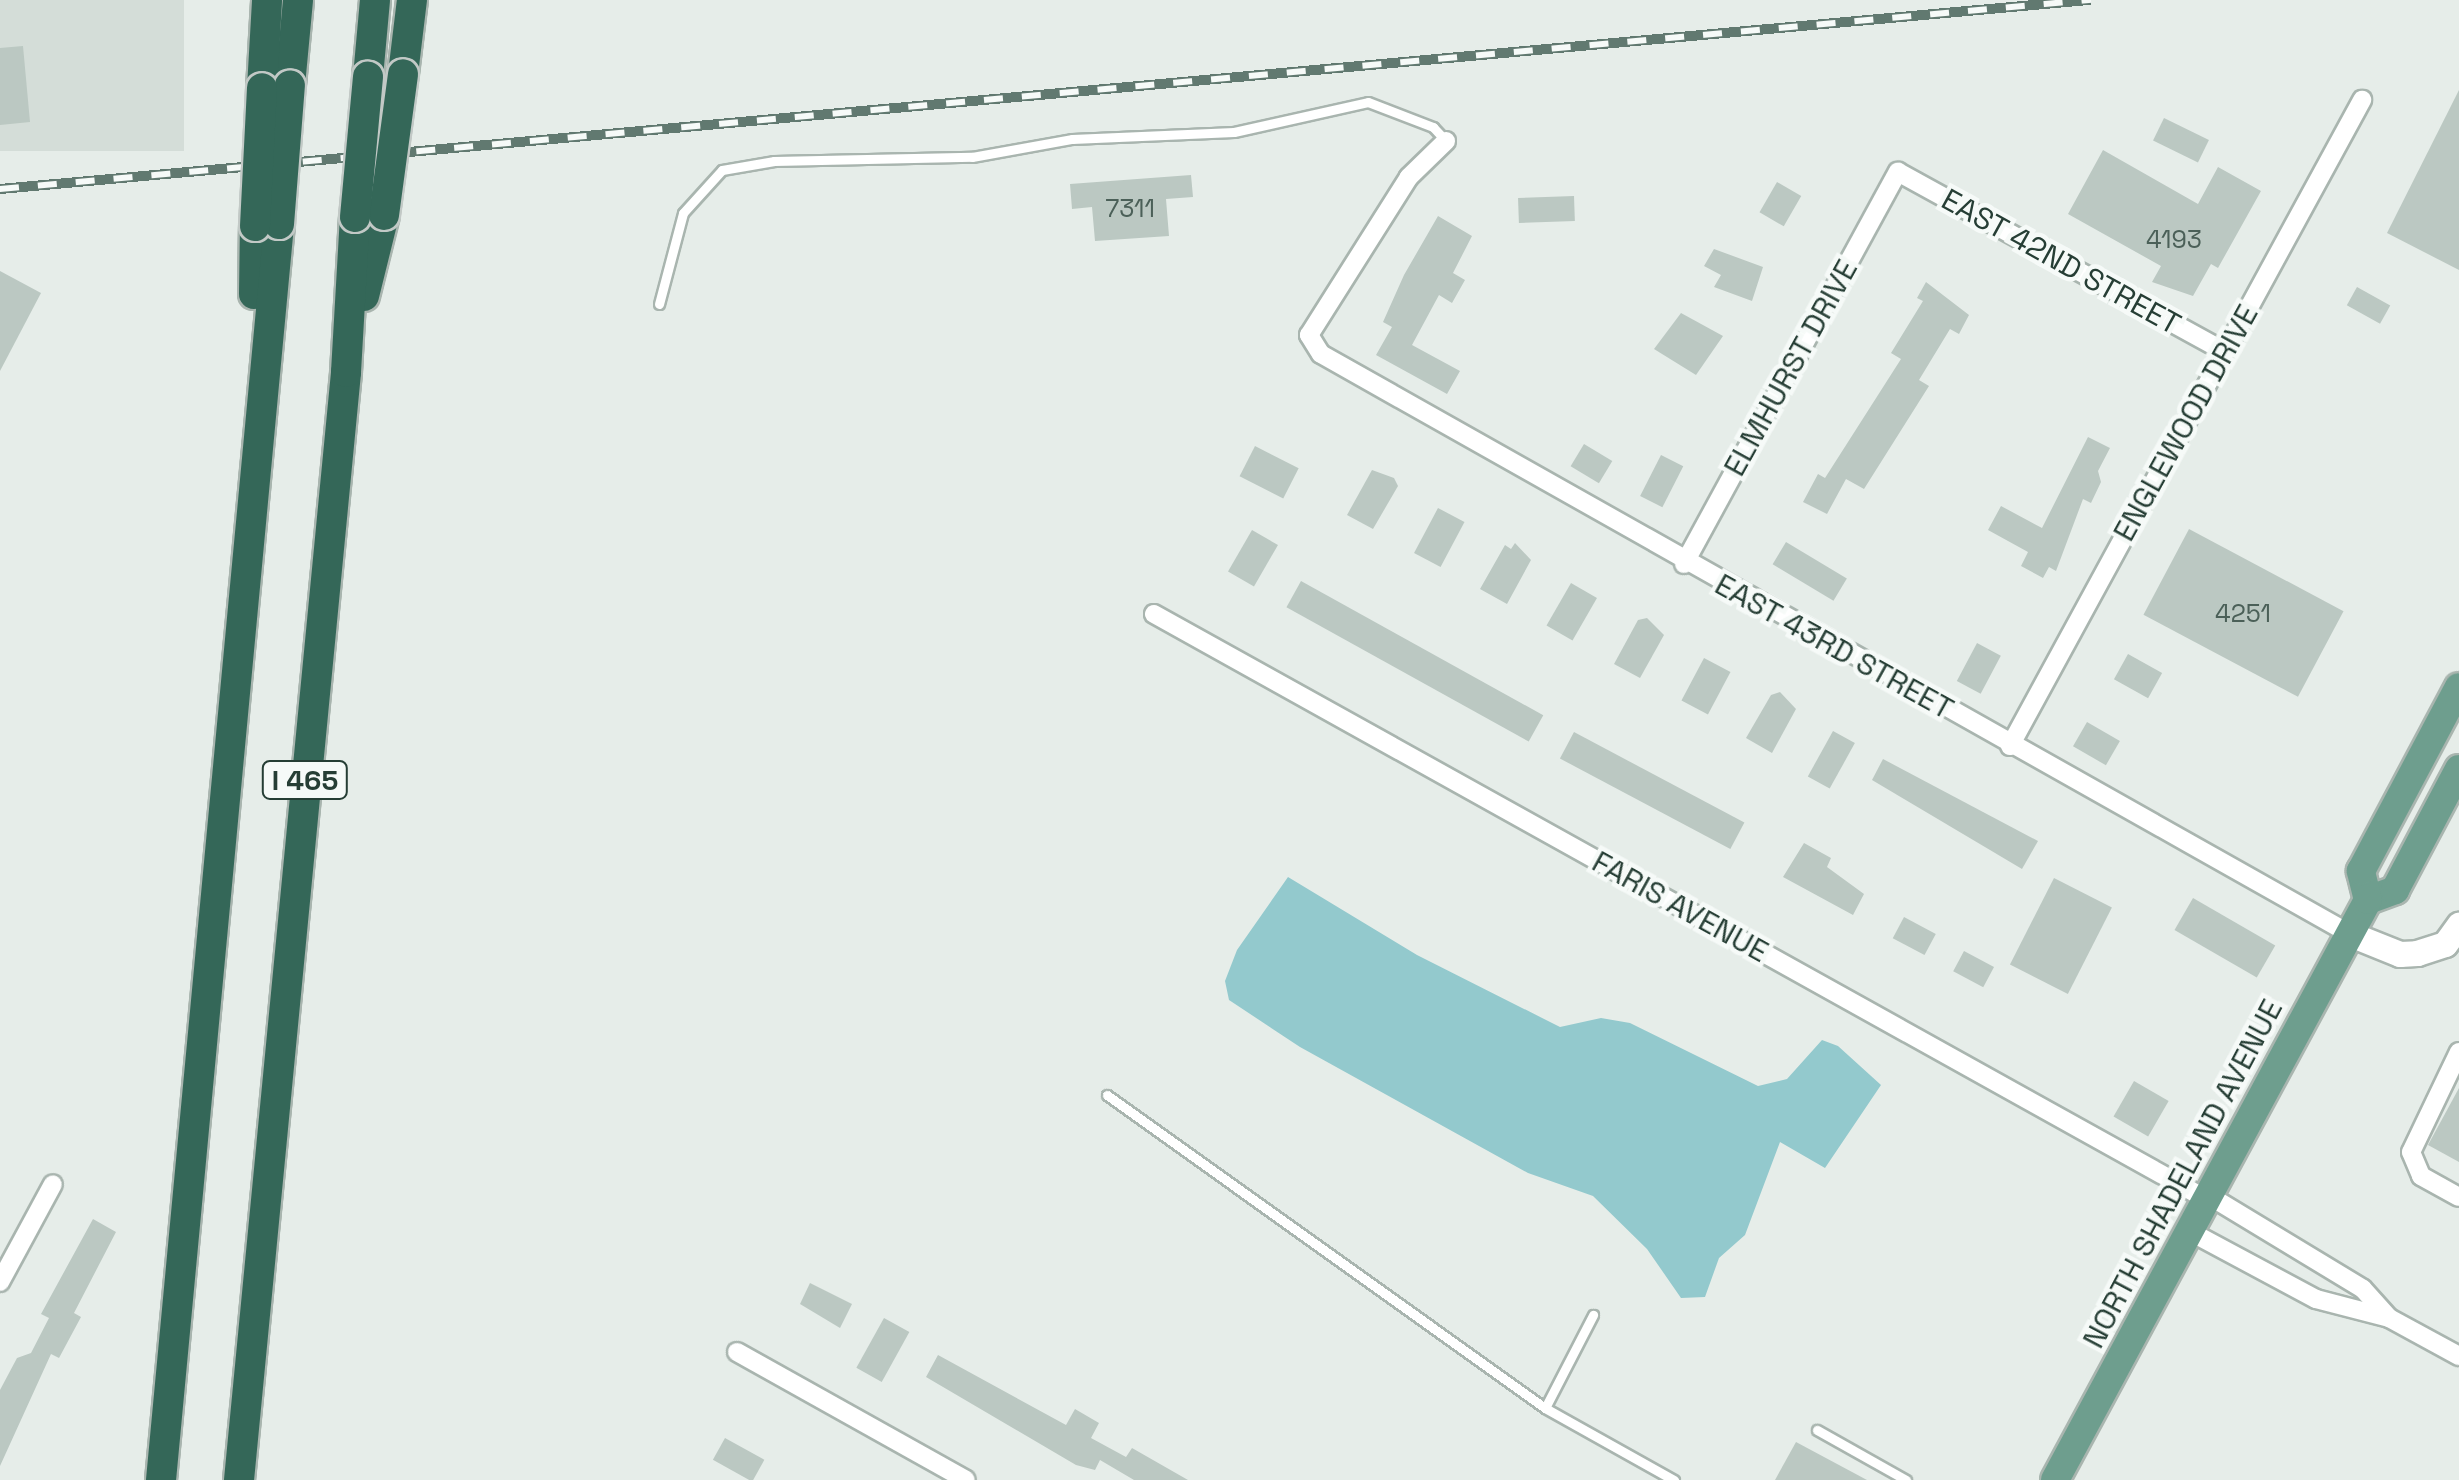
<!DOCTYPE html>
<html>
<head>
<meta charset="utf-8">
<style>
	body { margin:0 }
	#map { position:relative; width:2459px; height:1480px; overflow:hidden; background:#e6ede9; font-family:"Space Grotesk",sans-serif }
	div>[style] { position:absolute }
	.built>* { inset:0; background:#d4ddd8; transform-origin:0 0 }
	.water>* { inset:0; background:#93c9cd }
	.building>* { inset:0; background:#bbc8c2; transform-origin:0 0 }
	.roads { filter:drop-shadow(2px 0 #a9b5af) drop-shadow(-2px 0 #a9b5af) drop-shadow(0 2px #a9b5af) drop-shadow(0 -2px #a9b5af) }
	.lane>* { height:9px; margin:-4.5px; padding:0 4.5px; transform-origin:4.5px; border-radius:4.5px; background:#fff }
	.street>* { height:18px; margin:-9px; padding:0 9px; transform-origin:9px; border-radius:9px; background:#fff }
	.secondary>* { height:25px; margin:-12.5px; padding:0 12.5px; transform-origin:12.5px; border-radius:12.5px; background:#fff }
	.primary>* { height:28px; margin:-14px; padding:0 14px; transform-origin:14px; border-radius:14px; background:#6e9e8e }
	.highway>* { height:30px; margin:-15px; padding:0 15px; transform-origin:15px; border-radius:15px; background:#346758 }
	.rail>* { height:10px; margin-top:-5px; transform-origin:0; background:repeating-linear-gradient(90deg,#f6faf8 0 19px,#617970 0 38px); box-sizing:border-box; border-block:2px solid #617970 }
	.bridges { filter:drop-shadow(2px 0 #c2c9c6) drop-shadow(-2px 0 #c2c9c6) drop-shadow(0 2px #c2c9c6) drop-shadow(0 -2px #c2c9c6) }
	.highway-bridge>* { height:30px; margin:-15px; padding:0 15px; transform-origin:15px; border-radius:15px; background:#346758 }
	span { translate:-50% -50%; white-space:nowrap; text-align:center; line-height:1.15; -webkit-text-stroke:9px #f6faf8; paint-order:stroke }
	.number-label { font-size:25px; color:#4b6058 }
	.number-label span { -webkit-text-stroke-width:0 }
	.shield-label span { padding:2px 8px; background:#f6faf8; border:2px solid; border-radius:8px; -webkit-text-stroke-width:0 }
	.shield-label { font-size:28px; color:#263e35; font-weight:700 }
	.street-label { font-size:30px; color:#263e35 }
</style>
</head>
<body>
<div id="map">
	<div class="built">
		<div style="left:0;top:0;width:184px;height:151px"></div>
	</div>
	<div class="water">
		<div style="clip-path:polygon(1288px 877px,1417px 955px,1560px 1027px,1601px 1018px,1630px 1023px,1758px 1086px,1787px 1079px,1822px 1040px,1838px 1046px,1881px 1085px,1825px 1168px,1780px 1142px,1745px 1235px,1719px 1258px,1705px 1297px,1681px 1298px,1647px 1249px,1593px 1196px,1528px 1173px,1300px 1047px,1229px 1000px,1225px 981px,1237px 950px)"></div>
	</div>
	<div class="building">
		<div style="clip-path:polygon(23px 46px,30px 122px,0 125px,0 48px)"></div>
		<div style="clip-path:polygon(2459px 90px,2459px 270px,2387px 233px)"></div>
		<div style="left:2164px;top:118px;width:50px;height:25px;rotate:26deg"></div>
		<div style="clip-path:polygon(2103px 150px,2198px 204px,2218px 167px,2261px 191px,2218px 268px,2211px 264px,2193px 296px,2152px 282px,2161px 266px,2068px 214px)"></div>
		<div style="clip-path:polygon(1191px 175px,1193px 197px,1166px 199px,1169px 236px,1095px 241px,1092px 207px,1072px 209px,1070px 184px)"></div>
		<div style="left:1777px;top:182px;width:28px;height:35px;rotate:30deg"></div>
		<div style="left:1574px;top:196px;width:25px;height:56px;rotate:88deg"></div>
		<div style="clip-path:polygon(1438px 216px,1472px 236px,1453px 273px,1465px 280px,1452px 303px,1439px 295px,1412px 345px,1460px 371px,1447px 394px,1376px 355px,1392px 327px,1383px 322px,1404px 275px)"></div>
		<div style="clip-path:polygon(1714px 249px,1763px 267px,1752px 301px,1714px 287px,1721px 275px,1704px 266px)"></div>
		<div style="clip-path:polygon(0 271px,41px 293px,0 371px)"></div>
		<div style="clip-path:polygon(1926px 282px,1969px 315px,1959px 334px,1950px 329px,1919px 380px,1929px 386px,1864px 489px,1846px 479px,1827px 514px,1803px 502px,1818px 474px,1825px 478px,1901px 359px,1891px 353px,1923px 301px,1917px 298px)"></div>
		<div style="left:2357px;top:287px;width:38px;height:21px;rotate:29deg"></div>
		<div style="clip-path:polygon(1681px 313px,1723px 336px,1696px 375px,1654px 349px)"></div>
		<div style="clip-path:polygon(2088px 437px,2110px 448px,2098px 471px,2101px 482px,2091px 503px,2083px 499px,2056px 571px,2049px 567px,2043px 578px,2021px 566px,2028px 552px,1988px 530px,2001px 506px,2042px 528px)"></div>
		<div style="left:1584px;top:444px;width:33px;height:26px;rotate:31deg"></div>
		<div style="left:1255px;top:446px;width:49px;height:34px;rotate:27deg"></div>
		<div style="left:1661px;top:455px;width:25px;height:46px;rotate:27deg"></div>
		<div style="clip-path:polygon(1372px 470px,1394px 478px,1398px 486px,1373px 529px,1347px 515px)"></div>
		<div style="left:1438px;top:508px;width:30px;height:51px;rotate:28deg"></div>
		<div style="left:2189px;top:529px;width:175px;height:97px;rotate:28deg"></div>
		<div style="left:1252px;top:530px;width:30px;height:48px;rotate:30deg"></div>
		<div style="left:1786px;top:542px;width:71px;height:26px;rotate:31deg"></div>
		<div style="clip-path:polygon(1515px 543px,1531px 560px,1507px 604px,1480px 589px,1505px 545px,1511px 549px)"></div>
		<div style="left:1301px;top:581px;width:277px;height:30px;rotate:29deg"></div>
		<div style="left:1571px;top:583px;width:30px;height:49px;rotate:30deg"></div>
		<div style="clip-path:polygon(1647px 618px,1664px 635px,1640px 678px,1614px 664px,1638px 620px)"></div>
		<div style="left:1977px;top:643px;width:27px;height:43px;rotate:28deg"></div>
		<div style="left:2128px;top:654px;width:39px;height:29px;rotate:29deg"></div>
		<div style="left:1704px;top:658px;width:30px;height:48px;rotate:28deg"></div>
		<div style="clip-path:polygon(1780px 692px,1796px 709px,1772px 753px,1746px 738px,1771px 695px)"></div>
		<div style="left:2087px;top:722px;width:38px;height:28px;rotate:30deg"></div>
		<div style="left:1833px;top:731px;width:25px;height:52px;rotate:29deg"></div>
		<div style="left:1574px;top:732px;width:193px;height:30px;rotate:28deg"></div>
		<div style="clip-path:polygon(1883px 759px,2038px 841px,2022px 869px,1872px 780px)"></div>
		<div style="clip-path:polygon(1804px 843px,1831px 858px,1827px 867px,1864px 894px,1853px 915px,1783px 877px)"></div>
		<div style="left:2054px;top:878px;width:65px;height:97px;rotate:27deg"></div>
		<div style="left:2193px;top:898px;width:95px;height:37px;rotate:30deg"></div>
		<div style="left:1904px;top:917px;width:36px;height:24px;rotate:28deg"></div>
		<div style="left:1964px;top:951px;width:34px;height:23px;rotate:28deg"></div>
		<div style="left:2134px;top:1081px;width:40px;height:41px;rotate:30deg"></div>
		<div style="clip-path:polygon(2459px 1088px,2459px 1162px,2428px 1145px)"></div>
		<div style="clip-path:polygon(93px 1219px,116px 1232px,74px 1313px,81px 1317px,59px 1358px,51px 1354px,0 1466px,0 1390px,17px 1358px,31px 1353px,49px 1318px,41px 1314px)"></div>
		<div style="clip-path:polygon(810px 1283px,852px 1304px,840px 1328px,800px 1304px)"></div>
		<div style="left:884px;top:1318px;width:29px;height:57px;rotate:29deg"></div>
		<div style="clip-path:polygon(938px 1355px,1066px 1425px,1075px 1409px,1099px 1423px,1091px 1438px,1126px 1457px,1132px 1448px,1188px 1480px,1134px 1480px,1100px 1460px,1095px 1470px,1076px 1465px,926px 1377px)"></div>
		<div style="left:725px;top:1438px;width:45px;height:25px;rotate:29deg"></div>
		<div style="clip-path:polygon(1796px 1442px,1867px 1480px,1775px 1480px)"></div>
	</div>
	<div class="roads">
		<div class="lane">
			<div style="left:659px;top:304px;width:94px;rotate:-75.2deg"></div>
			<div style="left:683px;top:213px;width:58px;rotate:-47.8deg"></div>
			<div style="left:722px;top:170px;width:53px;rotate:-9.8deg"></div>
			<div style="left:774px;top:161px;width:198px;rotate:-1.2deg"></div>
			<div style="left:972px;top:157px;width:102px;rotate:-10.2deg"></div>
			<div style="left:1072px;top:139px;width:162px;rotate:-2.5deg"></div>
			<div style="left:1234px;top:132px;width:137px;rotate:-12.6deg"></div>
			<div style="left:1368px;top:102px;width:70px;rotate:21deg"></div>
			<div style="left:1433px;top:127px;width:19px;rotate:47deg"></div>
			<div style="left:1107px;top:1095px;width:538px;rotate:35.55deg"></div>
			<div style="left:1545px;top:1408px;width:148px;rotate:29.2deg"></div>
			<div style="left:1545px;top:1408px;width:105px;rotate:-62.7deg"></div>
			<div style="left:1817px;top:1430px;width:102px;rotate:29.3deg"></div>
		</div>
		<div class="street">
			<div style="left:1446px;top:141px;width:52px;rotate:135.8deg"></div>
			<div style="left:1409px;top:177px;width:187px;rotate:122.3deg"></div>
			<div style="left:1309px;top:335px;width:22px;rotate:58deg"></div>
			<div style="left:1321px;top:354px;width:1181px;rotate:29.41deg"></div>
			<div style="left:1684px;top:564px;width:447px;rotate:-61.4deg"></div>
			<div style="left:1898px;top:172px;width:373px;rotate:28.8deg"></div>
			<div style="left:1154px;top:614px;width:1204px;rotate:29.08deg"></div>
			<div style="left:2010px;top:746px;width:736px;rotate:-61.41deg"></div>
			<div style="left:2459px;top:1052px;width:111px;rotate:115.6deg"></div>
			<div style="left:2411px;top:1152px;width:26px;rotate:67deg"></div>
			<div style="left:2421px;top:1176px;width:43px;rotate:28.9deg"></div>
			<div style="left:2208px;top:1195px;width:181px;rotate:31.2deg"></div>
			<div style="left:2363px;top:1289px;width:39px;rotate:48deg"></div>
			<div style="left:2189px;top:1231px;width:144px;rotate:28.2deg"></div>
			<div style="left:2316px;top:1299px;width:75px;rotate:14.6deg"></div>
			<div style="left:2389px;top:1318px;width:80px;rotate:28.5deg"></div>
			<div style="left:0;top:1282px;width:111px;rotate:-61.6deg"></div>
			<div style="left:737px;top:1352px;width:262px;rotate:29.2deg"></div>
		</div>
		<div class="secondary">
			<div style="left:2350px;top:934px;width:54px;rotate:21.8deg"></div>
			<div style="left:2400px;top:954px;width:17px;rotate:-3deg"></div>
			<div style="left:2417px;top:953px;width:29px;rotate:-18deg"></div>
			<div style="left:2445px;top:944px;width:24px;rotate:-54deg"></div>
		</div>
		<div class="primary">
			<div style="left:2368px;top:900px;width:29px;rotate:-20deg"></div>
			<div style="left:2395px;top:890px;width:137px;rotate:-62.1deg"></div>
			<div style="left:2055px;top:1480px;width:659px;rotate:-61.65deg"></div>
			<div style="left:2368px;top:900px;width:30px;rotate:-104deg"></div>
			<div style="left:2361px;top:871px;width:208px;rotate:-62deg"></div>
		</div>
		<div class="highway">
			<div style="left:403px;top:74px;width:75px;rotate:-83.1deg"></div>
			<div style="left:368px;top:77px;width:77px;rotate:-84.8deg"></div>
			<div style="left:290px;top:85px;width:85px;rotate:-84.6deg"></div>
			<div style="left:262px;top:88px;width:88px;rotate:-86.7deg"></div>
			<div style="left:254px;top:294px;width:68px;rotate:-89.2deg"></div>
			<div style="left:364px;top:296px;width:83px;rotate:-76.1deg"></div>
			<div style="left:161px;top:1480px;width:1262px;rotate:-84.63deg"></div>
			<div style="left:239px;top:1480px;width:1113px;rotate:-84.48deg"></div>
			<div style="left:346px;top:372px;width:155px;rotate:-86.7deg"></div>
		</div>
	</div>
	<div class="rail">
		<div style="left:0;top:189px;width:2099px;rotate:-5.17deg"></div>
	</div>
	<div class="bridges">
		<div class="highway-bridge">
			<div style="left:384px;top:215px;width:142px;rotate:-82.3deg"></div>
			<div style="left:355px;top:217px;width:141px;rotate:-84.7deg"></div>
			<div style="left:279px;top:224px;width:139px;rotate:-85.5deg"></div>
			<div style="left:255px;top:226px;width:138px;rotate:-87.1deg"></div>
		</div>
	</div>
	<div class="number-label">
		<span style="left:1130px;top:208px">7311</span>
		<span style="left:2174px;top:239px">4193</span>
		<span style="left:2243px;top:613px">4251</span>
	</div>
	<div class="shield-label">
		<span style="left:305px;top:780px">I 465</span>
	</div>
	<div class="street-label">
		<span style="left:2061px;top:262px;rotate:29deg">EAST 42ND STREET</span>
		<span style="left:1791px;top:368px;rotate:-61deg">ELMHURST DRIVE</span>
		<span style="left:2186px;top:423px;rotate:-61deg">ENGLEWOOD DRIVE</span>
		<span style="left:1834px;top:647px;rotate:29deg">EAST 43RD STREET</span>
		<span style="left:1680px;top:907px;rotate:29deg">FARIS AVENUE</span>
		<span style="left:2183px;top:1174px;rotate:-62deg">NORTH SHADELAND AVENUE</span>
	</div>
</div>
</body>
</html>
